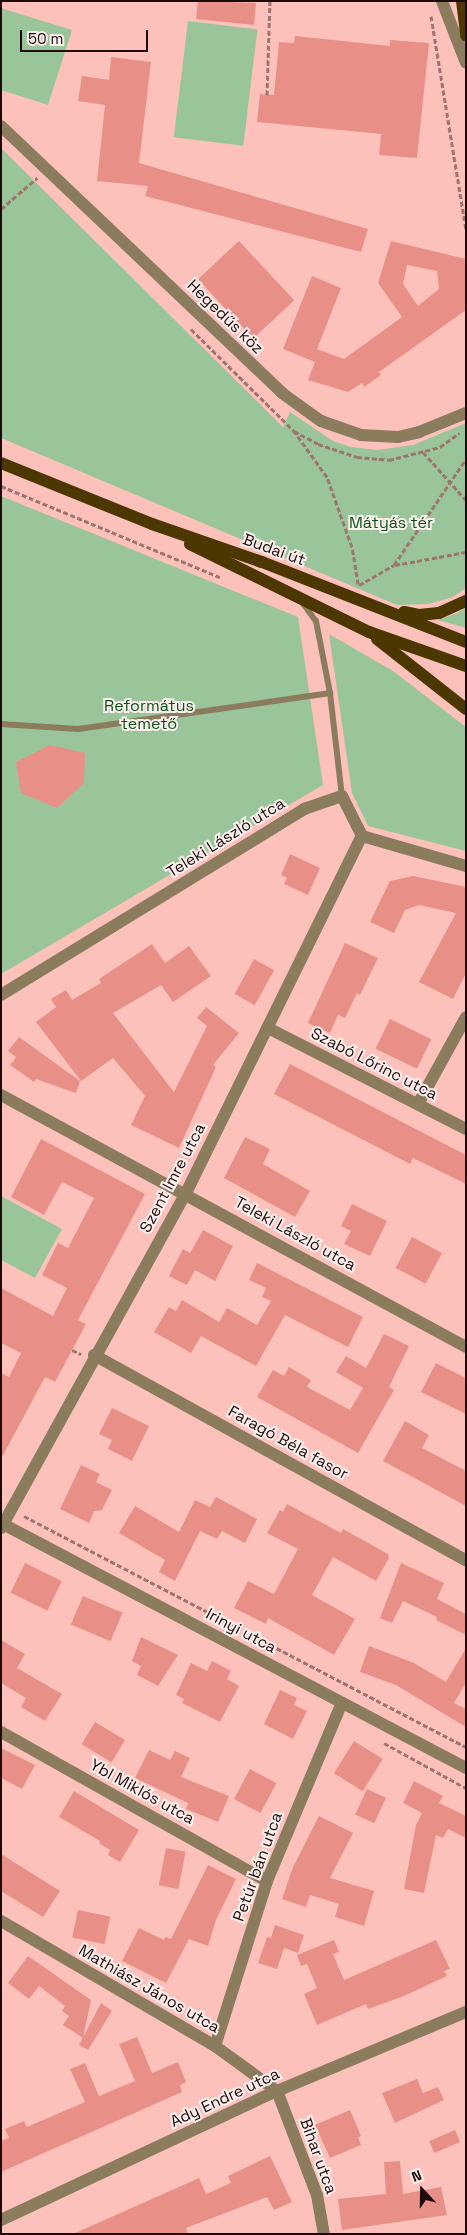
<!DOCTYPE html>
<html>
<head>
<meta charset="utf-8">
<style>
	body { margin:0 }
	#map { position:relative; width:467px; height:2235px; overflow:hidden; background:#fdc1bc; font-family:"Space Grotesk",sans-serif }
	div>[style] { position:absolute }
	.green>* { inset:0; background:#9ac59b; transform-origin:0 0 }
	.building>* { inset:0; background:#e88f88; transform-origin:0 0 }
	.path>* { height:3px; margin-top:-1.5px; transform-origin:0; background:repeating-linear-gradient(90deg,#9e7470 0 5px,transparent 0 7.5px) }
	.service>* { height:6px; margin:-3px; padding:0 3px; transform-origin:3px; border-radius:3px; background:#8b7c5d }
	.minor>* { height:12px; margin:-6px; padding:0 6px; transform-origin:6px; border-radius:6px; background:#8b7c5d }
	.tertiary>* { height:12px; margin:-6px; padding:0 6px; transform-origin:6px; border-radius:6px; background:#8b7c5d }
	.primary>* { height:12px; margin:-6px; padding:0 6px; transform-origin:6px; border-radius:6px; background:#4c3700 }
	span { translate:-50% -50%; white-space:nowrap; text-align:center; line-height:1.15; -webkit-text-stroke:4px #fcf0ee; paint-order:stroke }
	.street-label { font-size:16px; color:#1d0a08 }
	.park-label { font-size:16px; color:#0c5117 }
	.frame { position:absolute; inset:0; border:2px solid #1d0a08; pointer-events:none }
	.north { position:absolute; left:397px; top:2165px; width:50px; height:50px; -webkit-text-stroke:4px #fcf0ee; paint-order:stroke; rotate:339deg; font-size:14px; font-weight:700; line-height:20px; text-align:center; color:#1d0a08 }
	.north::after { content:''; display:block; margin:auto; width:18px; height:22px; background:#1d0a08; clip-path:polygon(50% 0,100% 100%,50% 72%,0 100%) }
	.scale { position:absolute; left:20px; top:30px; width:128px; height:22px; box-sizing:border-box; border:2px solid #1d0a08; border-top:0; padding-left:6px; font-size:15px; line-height:18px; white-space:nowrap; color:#1d0a08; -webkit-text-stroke:4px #fcf0ee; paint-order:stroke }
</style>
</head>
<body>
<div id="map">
	<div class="green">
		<div style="clip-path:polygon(1px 8px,72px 30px,48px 105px,1px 90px)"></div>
		<div style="left:188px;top:21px;width:70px;height:117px;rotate:7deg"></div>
		<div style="clip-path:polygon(1px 148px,283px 427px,290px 412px,333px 441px,351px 447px,378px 450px,413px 445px,466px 423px,466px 588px,453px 597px,428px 604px,397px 605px,1px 438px)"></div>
		<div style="clip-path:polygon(1px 496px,298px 617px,323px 785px,1px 974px)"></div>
		<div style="clip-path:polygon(466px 608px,466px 628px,438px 620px,457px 613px)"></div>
		<div style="clip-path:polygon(329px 634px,393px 671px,466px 727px,466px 851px,368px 826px,352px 793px)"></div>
		<div style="clip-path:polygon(1px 1196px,62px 1229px,35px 1278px,1px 1260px)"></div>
	</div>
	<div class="building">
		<div style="clip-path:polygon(198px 1px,256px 3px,254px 25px,196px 19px)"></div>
		<div style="clip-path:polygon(295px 36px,390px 46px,390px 40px,429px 43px,417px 158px,379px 155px,381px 134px,257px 122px,260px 94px,274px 95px,279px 42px,294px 43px)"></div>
		<div style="clip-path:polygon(111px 57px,151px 62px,139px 163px,368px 229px,361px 252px,145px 196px,148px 186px,97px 181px,105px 105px,78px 101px,82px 76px,109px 80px)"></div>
		<div style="left:239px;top:241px;width:81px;height:56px;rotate:47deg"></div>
		<div style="clip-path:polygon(evenodd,391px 241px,466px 259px,466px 310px,379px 372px,381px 375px,364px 387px,362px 383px,348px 392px,308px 380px,315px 362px,283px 349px,312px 276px,341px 288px,317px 349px,344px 359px,402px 317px,378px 283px,391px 241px,407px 265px,437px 271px,439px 289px,418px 306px,403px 284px,407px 265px)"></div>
		<div style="clip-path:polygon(50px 745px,85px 753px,84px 783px,57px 808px,21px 793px,16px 762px)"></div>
		<div style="clip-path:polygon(290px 854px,320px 868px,308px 895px,284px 884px,287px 878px,281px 875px)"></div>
		<div style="clip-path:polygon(413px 876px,466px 887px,466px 973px,453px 999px,419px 982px,456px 913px,419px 905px,405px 910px,394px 933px,370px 922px,390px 881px)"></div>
		<div style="clip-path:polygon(345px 943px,378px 958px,360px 995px,357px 993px,345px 1018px,338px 1015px,330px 1033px,308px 1023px)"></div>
		<div style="clip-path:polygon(152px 944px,165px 963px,189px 946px,211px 976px,173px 1002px,161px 985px,113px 1013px,174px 1092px,207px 1026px,197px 1018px,206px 1007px,239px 1033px,213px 1065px,216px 1067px,179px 1148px,131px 1125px,145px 1096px,113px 1058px,81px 1081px,36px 1022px,56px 1007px,51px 999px,66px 990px,72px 1000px,101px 983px,99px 979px)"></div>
		<div style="left:254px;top:959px;width:23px;height:40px;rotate:29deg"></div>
		<div style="left:390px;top:1019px;width:46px;height:33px;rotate:26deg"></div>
		<div style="clip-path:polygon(19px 1037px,80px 1081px,76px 1093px,36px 1079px,34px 1082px,10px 1065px,16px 1057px,8px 1051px)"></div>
		<div style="clip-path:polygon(290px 1064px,466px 1155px,466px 1184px,413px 1158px,410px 1164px,274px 1094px)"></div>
		<div style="clip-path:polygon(245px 1137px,270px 1149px,263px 1164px,310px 1191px,295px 1217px,224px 1178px)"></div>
		<div style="clip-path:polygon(41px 1139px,145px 1194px,78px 1320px,86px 1324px,55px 1382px,45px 1377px,1px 1459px,1px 1373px,9px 1377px,21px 1353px,1px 1343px,1px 1288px,53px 1316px,67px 1288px,42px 1275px,58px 1243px,68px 1248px,94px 1198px,62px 1182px,44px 1215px,11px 1197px)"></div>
		<div style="clip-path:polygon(352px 1204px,387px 1221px,370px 1256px,344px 1244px,351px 1231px,341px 1226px)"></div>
		<div style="clip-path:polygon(203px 1230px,233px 1246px,215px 1281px,195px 1270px,187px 1285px,169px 1276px,183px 1249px,190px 1253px)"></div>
		<div style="left:412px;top:1237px;width:34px;height:35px;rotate:28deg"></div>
		<div style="clip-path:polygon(257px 1263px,363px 1317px,348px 1347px,285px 1315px,256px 1366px,201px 1336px,191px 1353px,154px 1332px,169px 1307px,176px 1311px,182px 1300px,219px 1322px,227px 1308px,257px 1325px,271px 1301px,262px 1297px,266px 1288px,249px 1280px)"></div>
		<div style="clip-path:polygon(384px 1334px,409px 1346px,389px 1387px,394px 1390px,358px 1453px,257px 1397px,273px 1370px,284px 1376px,289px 1367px,311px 1380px,307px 1387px,350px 1410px,363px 1388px,336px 1372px,346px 1356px,366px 1368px)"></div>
		<div style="clip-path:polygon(436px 1363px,466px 1378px,466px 1414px,421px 1392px)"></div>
		<div style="clip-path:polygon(112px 1408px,149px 1426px,132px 1461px,108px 1449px,112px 1440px,99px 1434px)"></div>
		<div style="clip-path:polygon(405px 1421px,429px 1435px,422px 1448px,466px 1471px,466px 1506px,383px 1461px)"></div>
		<div style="clip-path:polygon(81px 1465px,100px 1474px,96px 1482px,112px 1490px,102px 1510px,94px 1511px,89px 1523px,60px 1509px)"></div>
		<div style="clip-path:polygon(216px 1497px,257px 1519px,245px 1543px,222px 1531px,217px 1539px,200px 1531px,175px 1581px,159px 1572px,165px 1560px,119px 1533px,135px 1506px,179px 1532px,195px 1500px,210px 1507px)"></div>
		<div style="clip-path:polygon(287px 1504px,341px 1533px,343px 1529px,388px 1554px,389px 1558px,376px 1581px,333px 1557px,312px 1595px,355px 1619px,334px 1655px,268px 1618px,266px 1624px,234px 1608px,248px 1581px,274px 1594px,298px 1549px,267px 1533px,280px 1510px,283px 1512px)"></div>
		<div style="left:25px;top:1563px;width:41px;height:33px;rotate:26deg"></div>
		<div style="clip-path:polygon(401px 1563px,444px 1583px,437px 1599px,466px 1614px,466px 1635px,436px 1620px,437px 1617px,403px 1601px,392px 1623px,380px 1618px)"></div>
		<div style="left:83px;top:1596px;width:43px;height:31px;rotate:23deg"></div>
		<div style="clip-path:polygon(141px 1637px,178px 1655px,158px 1686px,137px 1675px,141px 1666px,132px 1661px)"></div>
		<div style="clip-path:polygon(1px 1640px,25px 1654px,17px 1668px,62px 1694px,45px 1721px,21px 1707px,26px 1698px,1px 1683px)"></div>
		<div style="clip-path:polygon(369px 1646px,414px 1663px,446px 1682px,466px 1648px,466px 1683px,454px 1703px,466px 1709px,466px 1727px,396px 1685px,360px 1672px)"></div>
		<div style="clip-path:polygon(212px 1661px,231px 1671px,227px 1679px,239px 1686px,220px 1722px,182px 1703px,184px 1699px,176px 1695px,191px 1663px,207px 1671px)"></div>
		<div style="clip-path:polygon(280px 1690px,297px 1698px,294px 1705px,307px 1711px,293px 1739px,264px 1724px)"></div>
		<div style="left:95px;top:1722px;width:35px;height:26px;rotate:31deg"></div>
		<div style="left:354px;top:1741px;width:34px;height:38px;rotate:32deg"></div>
		<div style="clip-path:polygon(1px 1748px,35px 1765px,22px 1789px,1px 1778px)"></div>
		<div style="clip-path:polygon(149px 1750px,170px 1760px,175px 1751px,190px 1758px,181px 1777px,229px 1796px,218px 1822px,186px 1809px,188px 1803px,135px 1778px)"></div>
		<div style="left:250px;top:1769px;width:30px;height:34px;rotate:28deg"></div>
		<div style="clip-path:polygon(414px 1781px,443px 1796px,439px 1803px,466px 1816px,466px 1838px,448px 1829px,443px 1838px,436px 1835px,424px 1893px,404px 1889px,416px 1825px,422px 1813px,403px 1803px)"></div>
		<div style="left:367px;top:1789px;width:21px;height:28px;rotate:25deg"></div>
		<div style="clip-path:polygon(74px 1791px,139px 1830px,120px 1862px,108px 1855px,110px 1850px,99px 1843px,100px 1841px,59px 1817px)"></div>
		<div style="clip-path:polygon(319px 1816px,353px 1833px,330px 1878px,374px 1891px,364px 1926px,335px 1917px,339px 1904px,310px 1895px,306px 1907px,282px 1899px,293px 1867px)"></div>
		<div style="left:166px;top:1848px;width:20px;height:38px;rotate:11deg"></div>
		<div style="clip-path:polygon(1px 1854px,60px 1891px,43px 1917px,1px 1891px)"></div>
		<div style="clip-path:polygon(208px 1865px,236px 1879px,216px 1920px,208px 1946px,189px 1939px,166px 1983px,122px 1961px,139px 1928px,164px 1940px,165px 1937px,171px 1939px)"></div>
		<div style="left:78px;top:1910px;width:33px;height:28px;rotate:12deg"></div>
		<div style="clip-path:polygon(275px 1925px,304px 1935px,298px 1953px,284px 1948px,277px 1969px,258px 1963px,267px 1937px,271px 1938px)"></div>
		<div style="clip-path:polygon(334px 1940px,339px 1952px,333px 1954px,344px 1980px,436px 1940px,450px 1969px,444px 1971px,447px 1976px,404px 1996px,368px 2009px,366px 2004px,317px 2025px,304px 1994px,317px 1988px,307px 1964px,301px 1966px,297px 1955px)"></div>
		<div style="clip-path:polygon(28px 1956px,91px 2000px,83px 2038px,63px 2025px,69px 2016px,62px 2011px,65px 2006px,39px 1986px,29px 1999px,8px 1983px)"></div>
		<div style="clip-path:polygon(101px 2003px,112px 2011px,88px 2050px,79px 2045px)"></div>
		<div style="clip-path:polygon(137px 2037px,152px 2073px,178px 2062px,186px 2082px,180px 2085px,182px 2092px,1px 2172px,1px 2141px,9px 2138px,5px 2129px,24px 2121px,27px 2127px,85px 2102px,70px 2069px,85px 2063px,99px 2096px,135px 2081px,119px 2044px)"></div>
		<div style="clip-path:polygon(417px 2079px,423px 2093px,438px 2087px,444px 2100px,395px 2123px,382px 2093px)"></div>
		<div style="clip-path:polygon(350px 2110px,361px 2136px,358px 2137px,361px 2145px,330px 2158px,315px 2125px)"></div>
		<div style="left:455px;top:2130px;width:13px;height:28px;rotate:67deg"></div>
		<div style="clip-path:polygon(270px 2156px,292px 2202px,274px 2210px,267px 2197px,186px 2228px,188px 2234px,73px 2234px,199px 2178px,206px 2194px,231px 2183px,228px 2176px)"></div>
		<div style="clip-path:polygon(400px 2161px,403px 2194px,441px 2187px,447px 2215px,342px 2230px,338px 2199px,386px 2194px,384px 2162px)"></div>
	</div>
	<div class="path">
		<div style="left:431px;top:16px;width:217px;rotate:80.7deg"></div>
		<div style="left:267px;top:95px;width:94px;rotate:-88.2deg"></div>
		<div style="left:1px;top:209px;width:48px;rotate:-40.7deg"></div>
		<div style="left:191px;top:329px;width:145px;rotate:44.7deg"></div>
		<div style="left:423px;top:452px;width:64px;rotate:48.1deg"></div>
		<div style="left:1px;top:486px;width:237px;rotate:22.6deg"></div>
		<div style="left:395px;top:565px;width:72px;rotate:-10.4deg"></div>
		<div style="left:358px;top:584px;width:37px;rotate:-99deg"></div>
		<div style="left:352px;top:547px;width:74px;rotate:-109.7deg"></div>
		<div style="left:327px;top:477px;width:57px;rotate:-125.7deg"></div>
		<div style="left:294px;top:431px;width:27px;rotate:28deg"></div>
		<div style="left:318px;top:444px;width:41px;rotate:18.4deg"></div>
		<div style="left:357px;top:457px;width:32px;rotate:5deg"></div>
		<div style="left:389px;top:460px;width:53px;rotate:-14.3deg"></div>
		<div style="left:440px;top:447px;width:24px;rotate:-36deg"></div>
		<div style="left:359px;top:585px;width:40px;rotate:-29.7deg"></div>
		<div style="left:394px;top:565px;width:128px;rotate:-55.8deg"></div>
		<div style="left:72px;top:1350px;width:10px;rotate:24deg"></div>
		<div style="left:24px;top:1516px;width:499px;rotate:27.6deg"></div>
		<div style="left:384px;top:1743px;width:94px;rotate:28.8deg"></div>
	</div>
	<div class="service">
		<div style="left:302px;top:602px;width:24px;rotate:54deg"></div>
		<div style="left:316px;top:621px;width:73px;rotate:79deg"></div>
		<div style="left:330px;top:693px;width:104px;rotate:83.4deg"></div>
		<div style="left:1px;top:724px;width:77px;rotate:3.7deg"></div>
		<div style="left:78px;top:729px;width:255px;rotate:-8.1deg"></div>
	</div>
	<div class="minor">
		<div style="left:1px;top:126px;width:388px;rotate:43.5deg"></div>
		<div style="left:282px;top:393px;width:48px;rotate:35.7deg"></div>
		<div style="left:321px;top:421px;width:42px;rotate:19.3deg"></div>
		<div style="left:361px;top:435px;width:37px;rotate:3deg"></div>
		<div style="left:398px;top:437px;width:22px;rotate:-13deg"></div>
		<div style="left:419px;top:432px;width:51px;rotate:-22deg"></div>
		<div style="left:1px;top:995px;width:356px;rotate:-31.5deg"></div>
		<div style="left:304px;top:809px;width:40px;rotate:-18.9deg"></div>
		<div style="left:342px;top:796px;width:45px;rotate:63.4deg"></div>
		<div style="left:362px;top:836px;width:108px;rotate:16.1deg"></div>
		<div style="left:268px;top:1028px;width:222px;rotate:27deg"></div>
		<div style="left:1px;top:1095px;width:529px;rotate:28.45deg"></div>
		<div style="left:418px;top:1104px;width:99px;rotate:-61.1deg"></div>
		<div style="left:94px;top:1355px;width:425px;rotate:28.9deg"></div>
		<div style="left:1px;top:1528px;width:383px;rotate:-61.1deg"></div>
		<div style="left:186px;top:1193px;width:398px;rotate:-63.8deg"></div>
		<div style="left:1px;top:1732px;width:305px;rotate:29.3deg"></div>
		<div style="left:1px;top:1921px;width:248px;rotate:30.3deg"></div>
		<div style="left:215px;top:2046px;width:77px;rotate:36deg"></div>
		<div style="left:277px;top:2091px;width:111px;rotate:69deg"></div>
		<div style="left:317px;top:2195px;width:40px;rotate:80deg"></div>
		<div style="left:215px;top:2046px;width:173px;rotate:-72.5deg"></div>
		<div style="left:267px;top:1881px;width:193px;rotate:-67.2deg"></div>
		<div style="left:1px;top:2220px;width:305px;rotate:-25.1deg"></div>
		<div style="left:277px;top:2091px;width:205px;rotate:-22.7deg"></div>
	</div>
	<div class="tertiary">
		<div style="left:442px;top:1px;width:66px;rotate:68.8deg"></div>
		<div style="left:1px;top:1523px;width:526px;rotate:27.78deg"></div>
	</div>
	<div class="primary">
		<div style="left:462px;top:1px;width:35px;rotate:83deg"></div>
		<div style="left:1px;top:463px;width:163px;rotate:22deg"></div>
		<div style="left:152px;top:524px;width:116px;rotate:19.1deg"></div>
		<div style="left:262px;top:562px;width:219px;rotate:21.4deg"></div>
		<div style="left:190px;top:544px;width:199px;rotate:26.2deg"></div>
		<div style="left:369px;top:632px;width:103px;rotate:19.3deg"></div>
		<div style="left:404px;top:612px;width:15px;rotate:11deg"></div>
		<div style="left:419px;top:615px;width:20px;rotate:-6deg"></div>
		<div style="left:439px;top:613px;width:30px;rotate:-24deg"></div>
		<div style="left:377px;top:639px;width:113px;rotate:38.2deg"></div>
	</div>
	<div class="street-label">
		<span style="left:225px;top:317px;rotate:44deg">Hegedűs köz</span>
		<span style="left:274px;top:550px;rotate:20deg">Budai út</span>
		<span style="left:226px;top:838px;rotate:-32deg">Teleki László utca</span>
		<span style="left:374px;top:1064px;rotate:27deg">Szabó Lőrinc utca</span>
		<span style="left:173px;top:1178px;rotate:-62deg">Szent Imre utca</span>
		<span style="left:295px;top:1234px;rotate:29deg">Teleki László utca</span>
		<span style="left:288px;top:1443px;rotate:29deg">Faragó Béla fasor</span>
		<span style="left:241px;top:1631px;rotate:28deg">Irinyi utca</span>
		<span style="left:142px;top:1792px;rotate:29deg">Ybl Miklós utca</span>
		<span style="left:258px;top:1867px;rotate:-70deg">Petúr bán utca</span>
		<span style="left:149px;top:1989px;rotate:30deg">Mathiász János utca</span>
		<span style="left:225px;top:2098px;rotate:-25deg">Ady Endre utca</span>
		<span style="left:318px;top:2156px;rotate:70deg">Bihar utca</span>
	</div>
	<div class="park-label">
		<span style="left:391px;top:523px">Mátyás tér</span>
		<span style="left:149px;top:715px">Református<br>temető</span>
	</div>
	<div class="frame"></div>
	<div class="north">N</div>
	<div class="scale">50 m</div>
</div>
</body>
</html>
